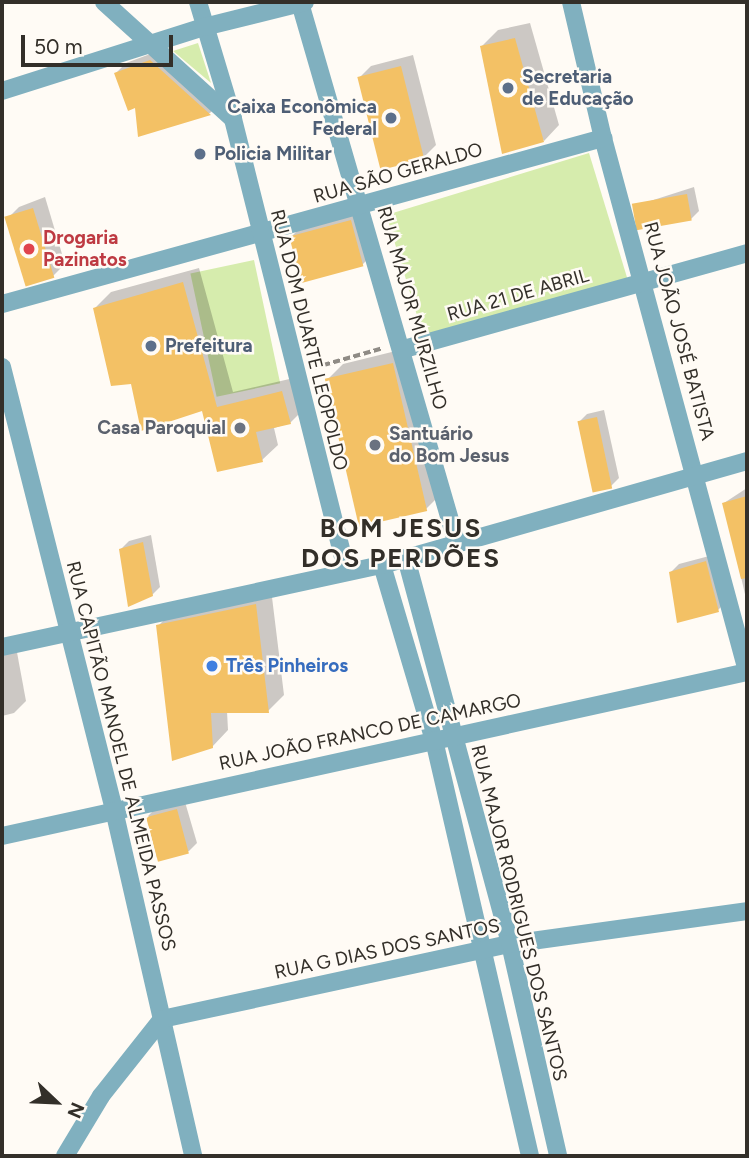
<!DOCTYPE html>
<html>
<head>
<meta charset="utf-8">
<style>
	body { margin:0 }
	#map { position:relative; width:749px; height:1158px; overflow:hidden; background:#fffbf5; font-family:Figtree,sans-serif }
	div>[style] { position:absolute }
	.green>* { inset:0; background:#d6ecad; transform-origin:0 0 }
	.shadow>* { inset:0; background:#0003 }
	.building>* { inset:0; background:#f3c165; transform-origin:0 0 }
	.path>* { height:3.5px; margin-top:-1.75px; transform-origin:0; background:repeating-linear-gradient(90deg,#8f8b85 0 7px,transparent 0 10.5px) }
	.minor>* { height:18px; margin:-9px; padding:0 9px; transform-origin:9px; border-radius:9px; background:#80b0bf }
	.tertiary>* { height:18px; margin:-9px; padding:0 9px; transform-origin:9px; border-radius:9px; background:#80b0bf }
	.dots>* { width:19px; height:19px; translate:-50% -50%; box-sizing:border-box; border:4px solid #fffbf5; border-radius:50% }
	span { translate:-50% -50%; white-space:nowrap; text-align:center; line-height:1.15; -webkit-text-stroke:5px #fffbf5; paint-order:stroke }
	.service-label { font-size:19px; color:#4e5e75; font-weight:700 }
	.left { translate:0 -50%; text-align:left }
	.right { translate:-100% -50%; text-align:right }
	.street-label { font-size:19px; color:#332f29 }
	.health-label { font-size:19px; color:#be3a42; font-weight:700 }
	.worship-label { font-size:19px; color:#5b616d; font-weight:700 }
	.shop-label { font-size:19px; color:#366cbe; font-weight:700 }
	.district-label { font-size:26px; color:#332f29; font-weight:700; letter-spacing:2px }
	.frame { position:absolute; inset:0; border:4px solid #332f29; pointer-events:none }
	.north { position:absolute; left:21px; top:1067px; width:70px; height:70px; -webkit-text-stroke:5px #fffbf5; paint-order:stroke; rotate:113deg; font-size:19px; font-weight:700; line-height:28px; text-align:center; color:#332f29 }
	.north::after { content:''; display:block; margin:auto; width:24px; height:32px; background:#332f29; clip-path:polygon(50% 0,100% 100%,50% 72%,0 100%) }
	.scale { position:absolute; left:21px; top:35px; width:152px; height:32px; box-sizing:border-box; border:4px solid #332f29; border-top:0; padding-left:9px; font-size:21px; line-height:24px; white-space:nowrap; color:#332f29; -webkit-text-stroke:5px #fffbf5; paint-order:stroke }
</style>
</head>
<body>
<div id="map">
	<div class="green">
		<div style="clip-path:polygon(198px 43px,211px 83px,173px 51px)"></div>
		<div style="left:589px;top:153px;width:140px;height:212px;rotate:73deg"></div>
		<div style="left:254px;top:260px;width:126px;height:65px;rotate:78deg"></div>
	</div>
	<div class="shadow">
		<div style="clip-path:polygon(530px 23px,559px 125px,544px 141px,482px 46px,498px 30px)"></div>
		<div style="clip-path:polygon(161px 50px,220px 103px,210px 113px,140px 135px,136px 106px,116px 73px,126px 63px)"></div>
		<div style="clip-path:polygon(413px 55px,436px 145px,424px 157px,359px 78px,371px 66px)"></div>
		<div style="clip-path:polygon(694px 187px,699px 211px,691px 219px,636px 211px,644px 203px)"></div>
		<div style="clip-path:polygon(45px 197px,65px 264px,53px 276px,7px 219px,19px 207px)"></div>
		<div style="clip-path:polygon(361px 210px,373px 254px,362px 265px,291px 237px,302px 226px)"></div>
		<div style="clip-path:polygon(199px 268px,233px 392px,298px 377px,306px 407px,290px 423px,274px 428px,278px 445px,262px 460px,203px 408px,133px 382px,95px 308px,111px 292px)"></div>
		<div style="clip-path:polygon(408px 348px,442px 493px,426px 509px,327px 380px,343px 364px)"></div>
		<div style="clip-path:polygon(604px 410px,619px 478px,611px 486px,579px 422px,587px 414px)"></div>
		<div style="clip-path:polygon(747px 488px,747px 603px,724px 503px)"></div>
		<div style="clip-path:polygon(151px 535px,160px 587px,152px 595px,121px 549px,129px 541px)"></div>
		<div style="clip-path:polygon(713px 555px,726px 602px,718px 610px,671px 572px,679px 564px)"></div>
		<div style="clip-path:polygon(271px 589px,284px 695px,268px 711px,227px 711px,228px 730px,212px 747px,158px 626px,174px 610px)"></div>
		<div style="clip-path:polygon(16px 647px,26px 701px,14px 713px,2px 716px,2px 650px)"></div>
		<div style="clip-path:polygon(185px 802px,197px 843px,189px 851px,157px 858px,147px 817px,155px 809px)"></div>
	</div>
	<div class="building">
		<div style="clip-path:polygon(515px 38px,544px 142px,502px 154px,480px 46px)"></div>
		<div style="clip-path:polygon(150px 60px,192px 98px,211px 115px,138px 137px,135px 108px,128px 111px,114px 73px)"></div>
		<div style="left:401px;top:66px;width:96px;height:45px;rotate:76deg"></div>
		<div style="left:687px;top:194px;width:27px;height:56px;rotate:80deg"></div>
		<div style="left:33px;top:208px;width:73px;height:30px;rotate:73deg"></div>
		<div style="left:351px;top:220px;width:48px;height:64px;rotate:75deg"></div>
		<div style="clip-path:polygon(183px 282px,217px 407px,282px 391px,291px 424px,256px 432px,263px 462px,217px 472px,202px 411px,141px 431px,131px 384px,111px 386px,93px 308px)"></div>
		<div style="left:393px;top:363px;width:152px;height:70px;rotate:77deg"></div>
		<div style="left:597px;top:417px;width:73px;height:20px;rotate:78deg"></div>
		<div style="clip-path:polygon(747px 496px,747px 578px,741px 579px,722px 503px)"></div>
		<div style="clip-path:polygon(143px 542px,153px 596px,128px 607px,119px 549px)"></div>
		<div style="clip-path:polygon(706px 561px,719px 612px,677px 623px,669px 572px)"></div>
		<div style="clip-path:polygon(256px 604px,269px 713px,211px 713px,213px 748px,172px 761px,156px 625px)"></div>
		<div style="left:177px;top:809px;width:46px;height:32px;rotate:75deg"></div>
	</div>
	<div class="path">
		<div style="left:313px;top:368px;width:73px;rotate:-15.9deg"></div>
	</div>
	<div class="minor">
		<div style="left:198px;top:2px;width:122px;rotate:73.3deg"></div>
		<div style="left:571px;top:2px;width:140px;rotate:76.8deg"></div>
		<div style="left:603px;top:138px;width:552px;rotate:74.88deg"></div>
		<div style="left:300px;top:3px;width:563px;rotate:73.82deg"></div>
		<div style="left:2px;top:91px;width:212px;rotate:-17.6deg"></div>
		<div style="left:204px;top:27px;width:104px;rotate:-13.9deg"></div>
		<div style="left:2px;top:304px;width:624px;rotate:-15.44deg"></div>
		<div style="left:404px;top:349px;width:356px;rotate:-15.6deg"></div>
		<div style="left:2px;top:367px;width:457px;rotate:75.8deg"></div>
		<div style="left:114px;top:810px;width:355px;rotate:77.1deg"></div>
		<div style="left:406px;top:558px;width:400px;rotate:74.9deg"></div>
		<div style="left:510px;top:944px;width:217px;rotate:77.2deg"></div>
		<div style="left:382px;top:565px;width:183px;rotate:73.5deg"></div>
		<div style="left:434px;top:740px;width:427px;rotate:77deg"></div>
		<div style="left:162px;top:1019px;width:356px;rotate:-12.2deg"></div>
		<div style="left:510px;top:944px;width:239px;rotate:-7.9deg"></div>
		<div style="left:65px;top:1156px;width:70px;rotate:-59deg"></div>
		<div style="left:101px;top:1096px;width:98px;rotate:-51.6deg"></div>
	</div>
	<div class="tertiary">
		<div style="left:104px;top:2px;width:174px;rotate:42.2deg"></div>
		<div style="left:233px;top:119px;width:465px;rotate:75.9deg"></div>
		<div style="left:2px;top:647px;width:389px;rotate:-12.2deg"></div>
		<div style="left:382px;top:565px;width:380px;rotate:-15.9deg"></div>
		<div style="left:2px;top:836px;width:763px;rotate:-12.41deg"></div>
	</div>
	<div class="dots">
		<div style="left:508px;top:88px;background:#5c6f8a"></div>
		<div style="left:391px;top:118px;background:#5c6f8a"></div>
		<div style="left:200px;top:154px;background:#5c6f8a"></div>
		<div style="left:29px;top:249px;background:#e0444e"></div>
		<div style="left:151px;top:346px;background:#5c6f8a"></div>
		<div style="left:240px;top:428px;background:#6b7280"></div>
		<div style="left:375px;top:445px;background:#6b7280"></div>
		<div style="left:212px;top:666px;background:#3f7fe0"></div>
	</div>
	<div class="service-label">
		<span class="left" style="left:522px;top:88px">Secretaria<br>de Educação</span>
		<span class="right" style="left:377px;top:118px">Caixa Econômica<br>Federal</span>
		<span class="left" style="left:214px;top:154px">Policia Militar</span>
		<span class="left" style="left:165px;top:346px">Prefeitura</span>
	</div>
	<div class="street-label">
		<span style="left:398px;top:173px;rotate:-16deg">RUA SÃO GERALDO</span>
		<span style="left:518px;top:295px;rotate:-16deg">RUA 21 DE ABRIL</span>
		<span style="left:412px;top:308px;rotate:74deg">RUA MAJOR MURZILHO</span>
		<span style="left:679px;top:331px;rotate:75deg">RUA JOÃO JOSÉ BATISTA</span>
		<span style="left:309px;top:340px;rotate:76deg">RUA DOM DUARTE LEOPOLDO</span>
		<span style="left:370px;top:732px;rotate:-12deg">RUA JOÃO FRANCO DE CAMARGO</span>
		<span style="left:121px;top:756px;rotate:76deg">RUA CAPITÃO MANOEL DE ALMEIDA PASSOS</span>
		<span style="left:519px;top:913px;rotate:76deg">RUA MAJOR RODRIGUES DOS SANTOS</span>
		<span style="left:387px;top:949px;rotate:-12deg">RUA G DIAS DOS SANTOS</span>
	</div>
	<div class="health-label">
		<span class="left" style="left:43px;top:249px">Drogaria<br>Pazinatos</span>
	</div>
	<div class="worship-label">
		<span class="right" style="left:226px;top:428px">Casa Paroquial</span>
		<span class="left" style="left:389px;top:445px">Santuário<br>do Bom Jesus</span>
	</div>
	<div class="shop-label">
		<span class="left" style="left:226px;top:666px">Três Pinheiros</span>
	</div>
	<div class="district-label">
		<span style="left:401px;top:544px">BOM JESUS<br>DOS PERDÕES</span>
	</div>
	<div class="frame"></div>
	<div class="north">N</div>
	<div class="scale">50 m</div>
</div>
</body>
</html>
